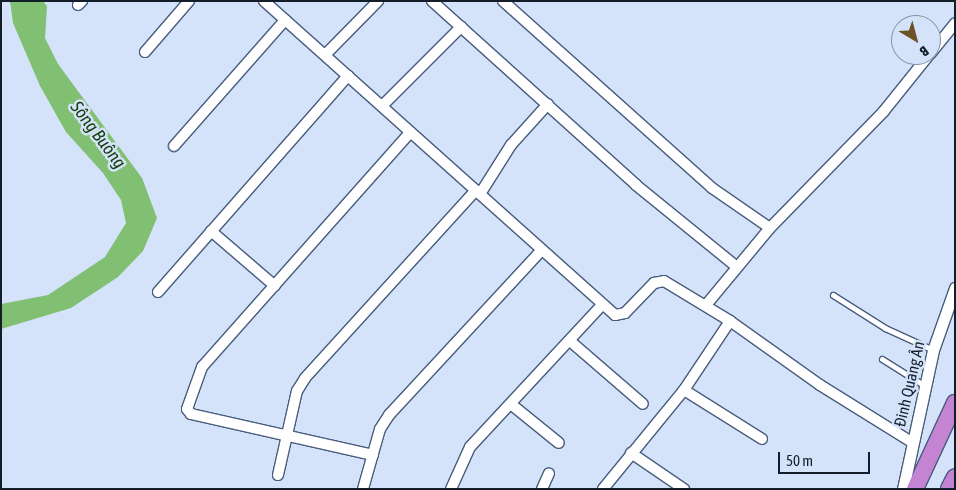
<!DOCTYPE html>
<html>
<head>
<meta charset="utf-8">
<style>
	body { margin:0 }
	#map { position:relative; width:956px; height:490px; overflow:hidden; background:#d4e3fa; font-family:"Asap Condensed",sans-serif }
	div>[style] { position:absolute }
	.water>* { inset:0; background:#81bf72 }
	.roads { filter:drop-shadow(1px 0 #485c7d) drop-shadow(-1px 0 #485c7d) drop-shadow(0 1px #485c7d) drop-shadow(0 -1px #485c7d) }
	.service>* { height:5px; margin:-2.5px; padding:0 2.5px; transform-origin:2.5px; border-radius:2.5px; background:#fff }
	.minor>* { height:10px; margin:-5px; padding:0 5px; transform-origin:5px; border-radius:5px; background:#fff }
	.tertiary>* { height:11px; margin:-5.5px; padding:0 5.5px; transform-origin:5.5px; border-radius:5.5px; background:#fff }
	.trunk>* { height:16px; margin:-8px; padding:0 8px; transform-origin:8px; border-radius:8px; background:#c483d3 }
	span { translate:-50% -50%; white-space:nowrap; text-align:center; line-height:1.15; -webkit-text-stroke:5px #d4e3fa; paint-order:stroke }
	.street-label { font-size:16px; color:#141d2a }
	.water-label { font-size:18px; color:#153e09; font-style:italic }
	.frame { position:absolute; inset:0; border:2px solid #141d2a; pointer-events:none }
	.north { position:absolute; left:891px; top:15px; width:50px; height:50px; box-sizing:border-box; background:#d4e3fa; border:1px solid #8794a7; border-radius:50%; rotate:143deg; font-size:14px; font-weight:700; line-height:20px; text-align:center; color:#141d2a }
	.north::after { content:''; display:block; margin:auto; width:18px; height:22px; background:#6c5224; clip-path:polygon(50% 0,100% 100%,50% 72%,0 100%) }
	.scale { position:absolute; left:778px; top:452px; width:92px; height:22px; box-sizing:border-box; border:2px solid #141d2a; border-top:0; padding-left:6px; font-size:15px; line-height:18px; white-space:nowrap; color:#141d2a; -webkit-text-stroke:4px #d4e3fa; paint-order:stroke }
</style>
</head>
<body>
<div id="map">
	<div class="water">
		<div style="clip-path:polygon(10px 1px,43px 1px,47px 6px,45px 38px,58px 64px,142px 178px,157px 218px,143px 251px,118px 277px,71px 308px,1px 329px,1px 304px,48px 295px,105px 257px,126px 223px,121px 200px,103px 173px,66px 132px,40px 86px,13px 23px)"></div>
	</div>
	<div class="roads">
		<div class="service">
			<div style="left:833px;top:295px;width:62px;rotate:32.4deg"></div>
			<div style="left:885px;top:328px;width:53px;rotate:24.6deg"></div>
			<div style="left:882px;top:359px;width:51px;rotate:32.1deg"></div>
		</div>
		<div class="minor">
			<div style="left:264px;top:1px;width:471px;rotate:41.8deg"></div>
			<div style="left:615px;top:315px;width:10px;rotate:-11deg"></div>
			<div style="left:625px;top:313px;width:42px;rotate:-46deg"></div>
			<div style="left:654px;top:283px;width:10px;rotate:-11deg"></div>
			<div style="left:664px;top:281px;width:77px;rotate:31.2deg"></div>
			<div style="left:730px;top:321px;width:110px;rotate:35.4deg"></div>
			<div style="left:820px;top:385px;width:110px;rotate:31.9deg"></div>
			<div style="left:432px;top:1px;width:275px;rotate:42deg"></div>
			<div style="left:636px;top:185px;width:130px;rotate:39.1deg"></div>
			<div style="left:503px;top:1px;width:280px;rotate:41.8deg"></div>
			<div style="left:712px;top:188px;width:70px;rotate:34.6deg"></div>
			<div style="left:78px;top:5px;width:6px;rotate:-45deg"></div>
			<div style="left:145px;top:52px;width:67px;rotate:-49.2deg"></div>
			<div style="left:931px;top:53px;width:38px;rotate:-51deg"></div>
			<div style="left:325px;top:55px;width:76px;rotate:-45.5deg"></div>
			<div style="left:382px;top:106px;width:112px;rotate:-45deg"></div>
			<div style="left:174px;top:146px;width:168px;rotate:-48.6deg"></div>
			<div style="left:480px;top:194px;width:58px;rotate:-57.7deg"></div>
			<div style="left:511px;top:145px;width:55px;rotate:-47.9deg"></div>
			<div style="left:211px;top:231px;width:84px;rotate:40.7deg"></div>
			<div style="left:158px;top:292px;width:288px;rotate:-48.7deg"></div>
			<div style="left:706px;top:305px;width:100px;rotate:-50.3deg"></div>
			<div style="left:770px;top:228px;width:163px;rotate:-45.7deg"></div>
			<div style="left:884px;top:111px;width:72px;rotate:-51.2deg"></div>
			<div style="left:570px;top:341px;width:96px;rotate:40.8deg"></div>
			<div style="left:684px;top:390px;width:92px;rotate:32.1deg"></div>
			<div style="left:512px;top:405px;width:60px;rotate:39deg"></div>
			<div style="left:631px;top:453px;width:64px;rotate:34.2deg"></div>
			<div style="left:373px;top:455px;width:187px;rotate:-167.3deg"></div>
			<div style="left:191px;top:414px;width:6px;rotate:-129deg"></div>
			<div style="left:187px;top:409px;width:45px;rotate:-70.3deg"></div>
			<div style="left:202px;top:367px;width:314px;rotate:-48.4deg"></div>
			<div style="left:278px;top:475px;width:86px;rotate:-77.3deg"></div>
			<div style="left:297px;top:391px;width:15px;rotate:-58deg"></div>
			<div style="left:305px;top:378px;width:254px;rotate:-47.7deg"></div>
			<div style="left:363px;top:489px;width:62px;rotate:-74.2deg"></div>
			<div style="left:380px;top:429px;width:17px;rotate:-57deg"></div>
			<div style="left:389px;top:415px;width:224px;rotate:-47.2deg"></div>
			<div style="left:451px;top:489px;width:46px;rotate:-65.7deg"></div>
			<div style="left:470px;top:447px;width:194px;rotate:-47.1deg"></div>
			<div style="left:542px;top:489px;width:17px;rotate:-66deg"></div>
			<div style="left:603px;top:489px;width:128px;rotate:-50.7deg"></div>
			<div style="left:684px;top:390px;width:83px;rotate:-56.3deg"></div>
		</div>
		<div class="tertiary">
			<div style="left:903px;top:489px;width:142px;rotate:-77.8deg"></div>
			<div style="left:933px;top:350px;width:66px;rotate:-70.5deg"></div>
		</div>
		<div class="trunk">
			<div style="left:915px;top:489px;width:95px;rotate:-65.1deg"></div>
			<div style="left:949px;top:489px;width:13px;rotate:-63deg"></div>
		</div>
	</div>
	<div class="street-label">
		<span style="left:909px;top:384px;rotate:-77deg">Đinh Quang Ân</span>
	</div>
	<div class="water-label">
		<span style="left:98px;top:135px;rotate:53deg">Sông Buông</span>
	</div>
	<div class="frame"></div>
	<div class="north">B</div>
	<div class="scale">50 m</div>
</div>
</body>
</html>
